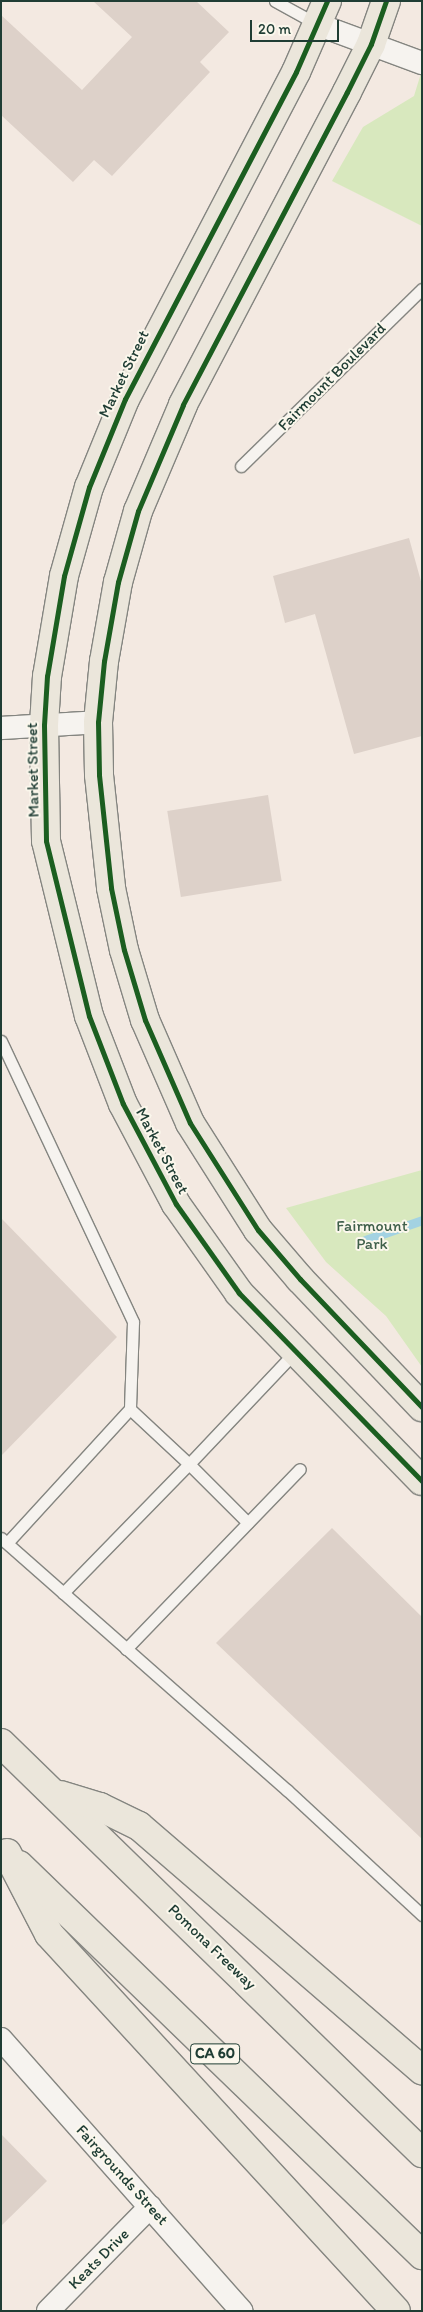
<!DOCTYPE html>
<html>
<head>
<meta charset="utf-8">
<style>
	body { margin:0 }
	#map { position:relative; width:423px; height:2312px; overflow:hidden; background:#f3e9e1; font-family:Itim,sans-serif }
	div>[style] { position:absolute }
	.green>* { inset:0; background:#d8e8be }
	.stream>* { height:9px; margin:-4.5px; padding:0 4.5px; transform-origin:4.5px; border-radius:4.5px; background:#a3d2e2 }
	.building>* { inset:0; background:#ddd1c9; transform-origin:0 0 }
	.roads { filter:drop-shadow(1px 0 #848580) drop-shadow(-1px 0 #848580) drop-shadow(0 1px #848580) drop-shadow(0 -1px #848580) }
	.lane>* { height:11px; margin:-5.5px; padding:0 5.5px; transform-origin:5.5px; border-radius:5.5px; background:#f6f3ef }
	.street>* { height:22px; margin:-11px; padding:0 11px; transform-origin:11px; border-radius:11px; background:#f6f3ef }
	.primary>* { height:28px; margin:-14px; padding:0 14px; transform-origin:14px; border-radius:14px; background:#ebe6db }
	.highway>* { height:28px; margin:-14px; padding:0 14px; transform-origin:14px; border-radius:14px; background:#ebe6db }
	.cycleway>* { height:5px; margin:-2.5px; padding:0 2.5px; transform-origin:2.5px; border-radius:2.5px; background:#1b5e20 }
	span { translate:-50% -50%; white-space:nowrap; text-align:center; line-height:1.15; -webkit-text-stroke:4px #fbf7ec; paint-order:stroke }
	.shield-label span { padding:1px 4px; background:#fbf7ec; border:1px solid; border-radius:4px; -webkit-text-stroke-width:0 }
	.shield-label { font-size:15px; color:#1f3d34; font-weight:700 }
	.street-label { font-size:16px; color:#1f3d34 }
	.park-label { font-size:16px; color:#3f5f4a }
	.frame { position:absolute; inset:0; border:2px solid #1f3d34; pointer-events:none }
	.scale { position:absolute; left:250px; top:20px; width:89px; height:22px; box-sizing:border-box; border:2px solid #1f3d34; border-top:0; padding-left:6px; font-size:15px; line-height:18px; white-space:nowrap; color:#1f3d34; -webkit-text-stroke:4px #fbf7ec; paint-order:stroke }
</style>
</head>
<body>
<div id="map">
	<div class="green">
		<div style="clip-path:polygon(422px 70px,422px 226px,332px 181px,363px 127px,414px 96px)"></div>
		<div style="clip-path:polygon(422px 1170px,422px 1367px,386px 1316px,326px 1262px,286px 1208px)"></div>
	</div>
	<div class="stream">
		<div style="left:365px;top:1240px;width:60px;rotate:-19.3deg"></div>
	</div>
	<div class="building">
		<div style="clip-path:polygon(93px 1px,196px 1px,229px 32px,200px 62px,210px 72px,112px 176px,94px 160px,73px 182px,1px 115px,1px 15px,82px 90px,132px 37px)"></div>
		<div style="clip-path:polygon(409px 538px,422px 585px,422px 736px,354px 754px,315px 614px,285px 623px,273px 576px)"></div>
		<div style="left:268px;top:795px;width:87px;height:102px;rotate:81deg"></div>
		<div style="clip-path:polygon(1px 1218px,117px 1337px,1px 1456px)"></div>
		<div style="clip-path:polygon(332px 1528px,422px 1617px,422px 1839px,216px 1643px)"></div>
		<div style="clip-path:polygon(1px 2134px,47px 2181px,1px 2226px)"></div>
	</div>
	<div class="roads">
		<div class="lane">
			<div style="left:275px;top:1px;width:48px;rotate:28.7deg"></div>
			<div style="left:241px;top:466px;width:253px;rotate:-44.4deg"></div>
			<div style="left:1px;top:1041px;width:310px;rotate:64.8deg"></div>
			<div style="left:133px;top:1322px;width:87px;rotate:92deg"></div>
			<div style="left:130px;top:1409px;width:81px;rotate:43deg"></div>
			<div style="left:189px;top:1464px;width:154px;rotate:-46.6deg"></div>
			<div style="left:1px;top:1538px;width:381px;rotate:41.4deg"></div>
			<div style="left:287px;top:1790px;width:184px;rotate:42.8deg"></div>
			<div style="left:7px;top:1543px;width:182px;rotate:-47.5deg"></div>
			<div style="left:63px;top:1593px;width:180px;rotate:-45.7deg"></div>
			<div style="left:189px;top:1464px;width:83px;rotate:45deg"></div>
			<div style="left:126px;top:1649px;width:250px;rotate:-46deg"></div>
		</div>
		<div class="street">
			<div style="left:319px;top:25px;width:110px;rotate:20.3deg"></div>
			<div style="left:1px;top:728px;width:97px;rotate:-3.5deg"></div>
			<div style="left:1px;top:2039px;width:363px;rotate:48.5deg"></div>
			<div style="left:48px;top:2311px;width:146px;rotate:-45.6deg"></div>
		</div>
		<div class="primary">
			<div style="left:327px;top:1px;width:77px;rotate:113.6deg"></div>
			<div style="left:296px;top:72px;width:369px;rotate:117.6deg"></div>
			<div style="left:125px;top:399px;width:95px;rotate:112.2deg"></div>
			<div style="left:89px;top:487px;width:92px;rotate:105.7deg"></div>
			<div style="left:64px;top:576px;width:101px;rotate:99.6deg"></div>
			<div style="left:47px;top:676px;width:49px;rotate:93.5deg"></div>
			<div style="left:44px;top:725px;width:116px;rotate:89deg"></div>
			<div style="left:46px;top:841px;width:180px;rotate:76.2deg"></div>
			<div style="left:89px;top:1016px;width:94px;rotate:68.9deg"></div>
			<div style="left:123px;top:1104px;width:113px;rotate:62.1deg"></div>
			<div style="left:176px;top:1204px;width:109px;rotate:54.7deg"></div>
			<div style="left:239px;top:1293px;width:262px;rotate:45.8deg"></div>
			<div style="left:386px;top:1px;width:46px;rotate:109.2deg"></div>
			<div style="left:371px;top:44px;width:54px;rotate:116.6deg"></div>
			<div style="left:347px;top:92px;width:353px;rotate:117.7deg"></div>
			<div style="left:183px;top:405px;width:115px;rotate:113deg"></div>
			<div style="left:138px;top:511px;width:74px;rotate:105.7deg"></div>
			<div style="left:118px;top:582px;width:80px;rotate:100deg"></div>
			<div style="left:104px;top:661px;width:61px;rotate:95.6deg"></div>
			<div style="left:98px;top:722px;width:53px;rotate:88.9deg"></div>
			<div style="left:99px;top:775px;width:114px;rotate:83.9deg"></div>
			<div style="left:111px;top:888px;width:63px;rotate:78.2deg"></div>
			<div style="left:124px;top:950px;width:73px;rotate:73.3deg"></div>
			<div style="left:145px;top:1020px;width:112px;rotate:66.4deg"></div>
			<div style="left:190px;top:1123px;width:127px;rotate:57.6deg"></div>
			<div style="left:258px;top:1230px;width:65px;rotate:49.4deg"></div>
			<div style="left:300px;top:1279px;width:177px;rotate:46.4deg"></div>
		</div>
		<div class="highway">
			<div style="left:1px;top:1743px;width:588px;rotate:44.24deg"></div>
			<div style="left:60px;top:1795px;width:42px;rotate:16.7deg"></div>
			<div style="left:100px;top:1807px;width:43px;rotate:26deg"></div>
			<div style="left:139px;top:1826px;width:374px;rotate:40.8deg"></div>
			<div style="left:7px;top:1853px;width:91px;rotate:62.6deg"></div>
			<div style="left:49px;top:1934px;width:512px;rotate:47.37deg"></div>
			<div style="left:19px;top:1865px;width:561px;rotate:44.06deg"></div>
		</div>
	</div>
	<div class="cycleway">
		<div style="left:327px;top:1px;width:77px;rotate:113.6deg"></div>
		<div style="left:296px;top:72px;width:369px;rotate:117.6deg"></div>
		<div style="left:125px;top:399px;width:95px;rotate:112.2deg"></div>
		<div style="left:89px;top:487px;width:92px;rotate:105.7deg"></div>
		<div style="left:64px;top:576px;width:101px;rotate:99.6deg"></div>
		<div style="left:47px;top:676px;width:49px;rotate:93.5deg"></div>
		<div style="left:44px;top:725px;width:116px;rotate:89deg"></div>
		<div style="left:46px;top:841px;width:180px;rotate:76.2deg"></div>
		<div style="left:89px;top:1016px;width:94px;rotate:68.9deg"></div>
		<div style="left:123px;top:1104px;width:113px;rotate:62.1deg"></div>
		<div style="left:176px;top:1204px;width:109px;rotate:54.7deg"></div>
		<div style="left:239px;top:1293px;width:262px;rotate:45.8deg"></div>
		<div style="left:386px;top:1px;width:46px;rotate:109.2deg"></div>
		<div style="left:371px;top:44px;width:54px;rotate:116.6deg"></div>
		<div style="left:347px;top:92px;width:353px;rotate:117.7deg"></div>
		<div style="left:183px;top:405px;width:115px;rotate:113deg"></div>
		<div style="left:138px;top:511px;width:74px;rotate:105.7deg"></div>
		<div style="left:118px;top:582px;width:80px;rotate:100deg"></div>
		<div style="left:104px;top:661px;width:61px;rotate:95.6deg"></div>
		<div style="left:98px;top:722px;width:53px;rotate:88.9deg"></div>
		<div style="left:99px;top:775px;width:114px;rotate:83.9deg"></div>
		<div style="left:111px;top:888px;width:63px;rotate:78.2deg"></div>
		<div style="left:124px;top:950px;width:73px;rotate:73.3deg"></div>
		<div style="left:145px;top:1020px;width:112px;rotate:66.4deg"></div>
		<div style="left:190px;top:1123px;width:127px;rotate:57.6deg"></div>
		<div style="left:258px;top:1230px;width:65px;rotate:49.4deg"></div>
		<div style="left:300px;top:1279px;width:177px;rotate:46.4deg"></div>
	</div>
	<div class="shield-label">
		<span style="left:215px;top:2054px">CA 60</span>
	</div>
	<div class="street-label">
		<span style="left:124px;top:374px;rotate:-64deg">Market Street</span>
		<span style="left:332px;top:377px;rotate:-45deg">Fairmount Boulevard</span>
		<span style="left:33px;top:770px;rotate:-91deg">Market Street</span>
		<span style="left:162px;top:1151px;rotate:62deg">Market Street</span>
		<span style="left:212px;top:1947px;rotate:44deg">Pomona Freeway</span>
		<span style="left:122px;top:2175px;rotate:48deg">Fairgrounds Street</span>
		<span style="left:99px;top:2259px;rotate:-45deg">Keats Drive</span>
	</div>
	<div class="park-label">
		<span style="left:372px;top:1235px">Fairmount<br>Park</span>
	</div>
	<div class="frame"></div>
	<div class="scale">20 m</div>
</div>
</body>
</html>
